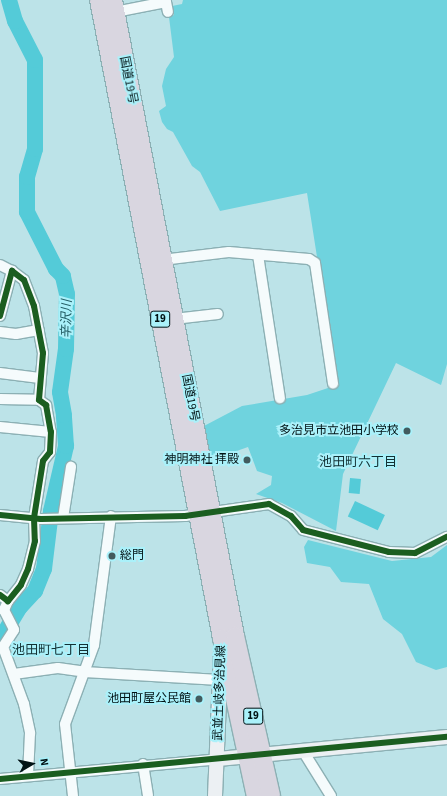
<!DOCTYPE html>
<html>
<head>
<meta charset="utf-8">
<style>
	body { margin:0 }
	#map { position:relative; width:447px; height:796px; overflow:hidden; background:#bce3e8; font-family:"Source Sans 3","Noto Sans JP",sans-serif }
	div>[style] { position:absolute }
	.forest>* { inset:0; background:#6fd3de }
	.water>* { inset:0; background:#54cbd8; transform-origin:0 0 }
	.river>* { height:16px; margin:-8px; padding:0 8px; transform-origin:8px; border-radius:8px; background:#54cbd8 }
	.roads { filter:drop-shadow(1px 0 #8cb0b4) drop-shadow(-1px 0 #8cb0b4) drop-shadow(0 1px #8cb0b4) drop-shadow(0 -1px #8cb0b4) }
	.street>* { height:10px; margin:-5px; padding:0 5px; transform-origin:5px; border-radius:5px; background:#f5fbfc }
	.secondary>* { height:14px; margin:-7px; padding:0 7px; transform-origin:7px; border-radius:7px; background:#ecf0f3 }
	.highway>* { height:18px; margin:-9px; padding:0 9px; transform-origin:9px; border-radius:9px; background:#d9d6e0 }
	.cycleway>* { height:6px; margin:-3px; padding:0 3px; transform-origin:3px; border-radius:3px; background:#1b5e20 }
	.dots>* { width:11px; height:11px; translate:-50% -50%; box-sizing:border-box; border:2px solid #aaf1fa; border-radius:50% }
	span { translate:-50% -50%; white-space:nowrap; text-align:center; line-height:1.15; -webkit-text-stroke:4px #aaf1fa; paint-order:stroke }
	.shield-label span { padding:1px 3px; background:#aaf1fa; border:1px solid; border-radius:3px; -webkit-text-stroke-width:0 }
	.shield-label { font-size:11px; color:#011214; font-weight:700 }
	.street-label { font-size:12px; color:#011214 }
	.poi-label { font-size:12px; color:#011214 }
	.right { translate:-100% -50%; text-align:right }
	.left { translate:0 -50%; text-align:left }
	.water-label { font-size:13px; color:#225c63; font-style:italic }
	.neighbourhood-label { font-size:13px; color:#133134 }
	.north { position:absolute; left:12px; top:744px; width:40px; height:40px; -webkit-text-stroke:3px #aaf1fa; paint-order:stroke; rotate:81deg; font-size:11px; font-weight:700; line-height:16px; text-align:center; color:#011214 }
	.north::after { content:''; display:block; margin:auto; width:14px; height:18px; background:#011214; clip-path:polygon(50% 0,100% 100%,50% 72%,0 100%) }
</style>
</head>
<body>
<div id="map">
	<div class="forest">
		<div style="clip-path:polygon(183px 0,447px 0,447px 364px,441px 385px,396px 363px,343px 474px,336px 531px,282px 503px,256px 494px,271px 485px,272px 476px,257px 471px,248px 447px,211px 460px,204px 426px,242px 406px,307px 395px,337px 385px,307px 193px,220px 211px,200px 172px,192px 166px,173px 132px,167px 129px,162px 122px,159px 111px,166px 106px,162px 86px,166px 69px,174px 57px,169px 17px,174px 15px,172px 6px,182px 4px)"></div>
		<div style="clip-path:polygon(308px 540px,392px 561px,431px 557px,447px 545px,447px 667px,436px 670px,416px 662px,402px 634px,383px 619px,369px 584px,341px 582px,330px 567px,307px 563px,304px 547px)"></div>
	</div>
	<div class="water">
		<div style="left:350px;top:478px;width:11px;height:15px;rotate:5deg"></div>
		<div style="left:355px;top:501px;width:33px;height:17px;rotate:25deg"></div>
	</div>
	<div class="river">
		<div style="left:0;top:640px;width:39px;rotate:-59deg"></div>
		<div style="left:20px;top:607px;width:22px;rotate:-47deg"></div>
		<div style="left:35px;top:591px;width:24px;rotate:-68deg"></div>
		<div style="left:44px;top:569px;width:58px;rotate:-83.1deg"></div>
		<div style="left:51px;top:511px;width:67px;rotate:-77deg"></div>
		<div style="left:66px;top:446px;width:31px;rotate:-94deg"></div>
		<div style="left:64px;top:415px;width:23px;rotate:-100deg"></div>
		<div style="left:60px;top:392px;width:43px;rotate:-82.1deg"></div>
		<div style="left:66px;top:349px;width:55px;rotate:-89deg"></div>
		<div style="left:67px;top:294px;width:18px;rotate:-103deg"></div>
		<div style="left:63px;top:276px;width:10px;rotate:-135deg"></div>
		<div style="left:56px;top:269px;width:64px;rotate:-117deg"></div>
		<div style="left:27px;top:212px;width:35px;rotate:-90deg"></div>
		<div style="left:27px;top:177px;width:29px;rotate:-74deg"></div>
		<div style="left:35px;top:149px;width:89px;rotate:-90deg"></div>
		<div style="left:35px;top:60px;width:44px;rotate:-117.1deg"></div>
		<div style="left:15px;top:21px;width:22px;rotate:-106deg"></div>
	</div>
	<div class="roads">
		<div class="street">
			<div style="left:115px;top:12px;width:52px;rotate:-11.1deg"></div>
			<div style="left:166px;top:2px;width:10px;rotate:79deg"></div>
			<div style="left:258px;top:255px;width:145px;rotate:81.3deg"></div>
			<div style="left:162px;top:260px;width:67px;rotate:-6.8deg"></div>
			<div style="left:229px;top:252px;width:80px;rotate:5deg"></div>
			<div style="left:309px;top:259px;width:7px;rotate:34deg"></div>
			<div style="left:315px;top:263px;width:122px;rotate:81.5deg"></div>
			<div style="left:0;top:265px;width:13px;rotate:27deg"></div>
			<div style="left:0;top:316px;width:47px;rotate:-75.1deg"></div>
			<div style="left:12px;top:271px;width:15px;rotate:37deg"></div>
			<div style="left:24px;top:280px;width:28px;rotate:69deg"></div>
			<div style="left:34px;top:306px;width:48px;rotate:79.2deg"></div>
			<div style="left:43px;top:353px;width:47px;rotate:94.9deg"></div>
			<div style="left:39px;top:400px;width:9px;rotate:36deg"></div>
			<div style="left:46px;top:405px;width:27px;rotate:80deg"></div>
			<div style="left:51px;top:432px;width:20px;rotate:93deg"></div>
			<div style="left:50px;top:452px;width:11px;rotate:128deg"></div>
			<div style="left:43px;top:461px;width:58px;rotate:99deg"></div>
			<div style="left:34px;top:518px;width:23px;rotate:88deg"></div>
			<div style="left:35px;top:541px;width:29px;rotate:104deg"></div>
			<div style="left:28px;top:569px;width:17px;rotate:114deg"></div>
			<div style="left:21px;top:585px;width:21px;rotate:129deg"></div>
			<div style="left:8px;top:601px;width:10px;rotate:-143deg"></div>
			<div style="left:174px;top:319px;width:44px;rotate:-6.5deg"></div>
			<div style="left:0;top:332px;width:16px;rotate:7deg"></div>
			<div style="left:16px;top:334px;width:23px;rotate:-10deg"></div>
			<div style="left:0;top:373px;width:40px;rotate:7.1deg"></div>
			<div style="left:0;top:399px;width:39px;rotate:1deg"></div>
			<div style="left:0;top:427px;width:51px;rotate:5.6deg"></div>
			<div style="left:0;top:515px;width:41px;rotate:5.6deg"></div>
			<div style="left:41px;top:519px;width:144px;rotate:-1.2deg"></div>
			<div style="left:185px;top:516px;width:85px;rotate:-8.1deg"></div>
			<div style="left:269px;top:504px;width:25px;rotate:29deg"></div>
			<div style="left:291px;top:516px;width:18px;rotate:49deg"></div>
			<div style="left:303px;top:530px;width:89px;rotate:14.3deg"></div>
			<div style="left:389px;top:552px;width:26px;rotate:2deg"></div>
			<div style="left:415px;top:553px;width:36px;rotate:-27deg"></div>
			<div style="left:63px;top:518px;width:52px;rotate:-81.1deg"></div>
			<div style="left:8px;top:601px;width:10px;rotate:114deg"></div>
			<div style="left:4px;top:610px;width:22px;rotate:63deg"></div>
			<div style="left:14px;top:630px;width:20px;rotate:123deg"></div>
			<div style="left:3px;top:647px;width:61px;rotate:69.8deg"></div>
			<div style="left:24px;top:704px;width:30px;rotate:78deg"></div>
			<div style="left:30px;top:733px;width:42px;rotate:92.7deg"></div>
			<div style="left:14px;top:674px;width:44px;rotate:-7.8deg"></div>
			<div style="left:58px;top:668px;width:27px;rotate:8deg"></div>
			<div style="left:85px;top:672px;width:134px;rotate:3.4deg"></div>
			<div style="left:303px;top:751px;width:53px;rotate:58.1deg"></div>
			<div style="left:143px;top:764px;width:32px;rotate:81deg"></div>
			<div style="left:0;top:779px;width:219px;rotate:-5.2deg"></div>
			<div style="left:73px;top:796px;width:72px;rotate:-96.3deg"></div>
			<div style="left:65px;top:724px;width:84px;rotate:-69.8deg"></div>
			<div style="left:94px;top:645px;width:130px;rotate:-82.5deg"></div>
		</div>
		<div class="secondary">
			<div style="left:218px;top:759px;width:230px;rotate:-5.5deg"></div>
			<div style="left:215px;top:796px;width:145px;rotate:-87.6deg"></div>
		</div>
		<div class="highway">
			<div style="left:99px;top:0;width:650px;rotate:79.09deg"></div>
			<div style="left:222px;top:638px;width:162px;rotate:77.9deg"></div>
			<div style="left:113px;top:0;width:648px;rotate:79.14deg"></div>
			<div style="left:235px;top:636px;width:164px;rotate:77.3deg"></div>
		</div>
	</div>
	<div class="cycleway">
		<div style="left:0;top:316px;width:47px;rotate:-75.1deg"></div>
		<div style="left:12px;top:271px;width:15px;rotate:37deg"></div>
		<div style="left:24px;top:280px;width:28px;rotate:69deg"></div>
		<div style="left:34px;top:306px;width:48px;rotate:79.2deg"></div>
		<div style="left:43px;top:353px;width:47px;rotate:94.9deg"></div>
		<div style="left:39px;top:400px;width:9px;rotate:36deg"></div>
		<div style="left:46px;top:405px;width:27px;rotate:80deg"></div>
		<div style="left:51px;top:432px;width:20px;rotate:93deg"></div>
		<div style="left:50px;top:452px;width:11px;rotate:128deg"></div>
		<div style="left:43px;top:461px;width:58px;rotate:99deg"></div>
		<div style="left:34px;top:518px;width:23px;rotate:88deg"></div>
		<div style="left:35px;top:541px;width:29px;rotate:104deg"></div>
		<div style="left:28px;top:569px;width:17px;rotate:114deg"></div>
		<div style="left:21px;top:585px;width:21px;rotate:129deg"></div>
		<div style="left:8px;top:601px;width:10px;rotate:-143deg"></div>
		<div style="left:0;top:515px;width:41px;rotate:5.6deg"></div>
		<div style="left:41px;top:519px;width:144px;rotate:-1.2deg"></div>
		<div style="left:185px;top:516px;width:85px;rotate:-8.1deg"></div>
		<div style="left:269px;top:504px;width:25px;rotate:29deg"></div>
		<div style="left:291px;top:516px;width:18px;rotate:49deg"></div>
		<div style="left:303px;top:530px;width:89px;rotate:14.3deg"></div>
		<div style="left:389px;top:552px;width:26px;rotate:2deg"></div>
		<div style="left:415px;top:553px;width:36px;rotate:-27deg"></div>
		<div style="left:0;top:779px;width:449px;rotate:-5.4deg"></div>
	</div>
	<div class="dots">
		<div style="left:407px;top:431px;background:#425b5e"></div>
		<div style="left:247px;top:460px;background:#425b5e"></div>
		<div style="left:112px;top:556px;background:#425b5e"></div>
		<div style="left:199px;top:699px;background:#425b5e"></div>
	</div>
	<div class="shield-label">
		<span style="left:160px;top:319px">19</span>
		<span style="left:253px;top:716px">19</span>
	</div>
	<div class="street-label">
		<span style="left:128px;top:80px;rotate:79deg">国道19号</span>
		<span style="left:190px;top:398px;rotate:79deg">国道19号</span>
		<span style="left:220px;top:693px;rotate:-88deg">武並土岐多治見線</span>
	</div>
	<div class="poi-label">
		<span class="right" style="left:399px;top:431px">多治見市立池田小学校</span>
		<span class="right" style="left:239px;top:460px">神明神社 拝殿</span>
		<span class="left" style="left:120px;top:556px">総門</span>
		<span class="right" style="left:191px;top:699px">池田町屋公民館</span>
	</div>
	<div class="water-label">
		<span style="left:67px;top:319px;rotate:-89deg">辛沢川</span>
	</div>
	<div class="neighbourhood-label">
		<span style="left:358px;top:462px">池田町六丁目</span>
		<span style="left:51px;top:650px">池田町七丁目</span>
	</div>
	<div class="north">N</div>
</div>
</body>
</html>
